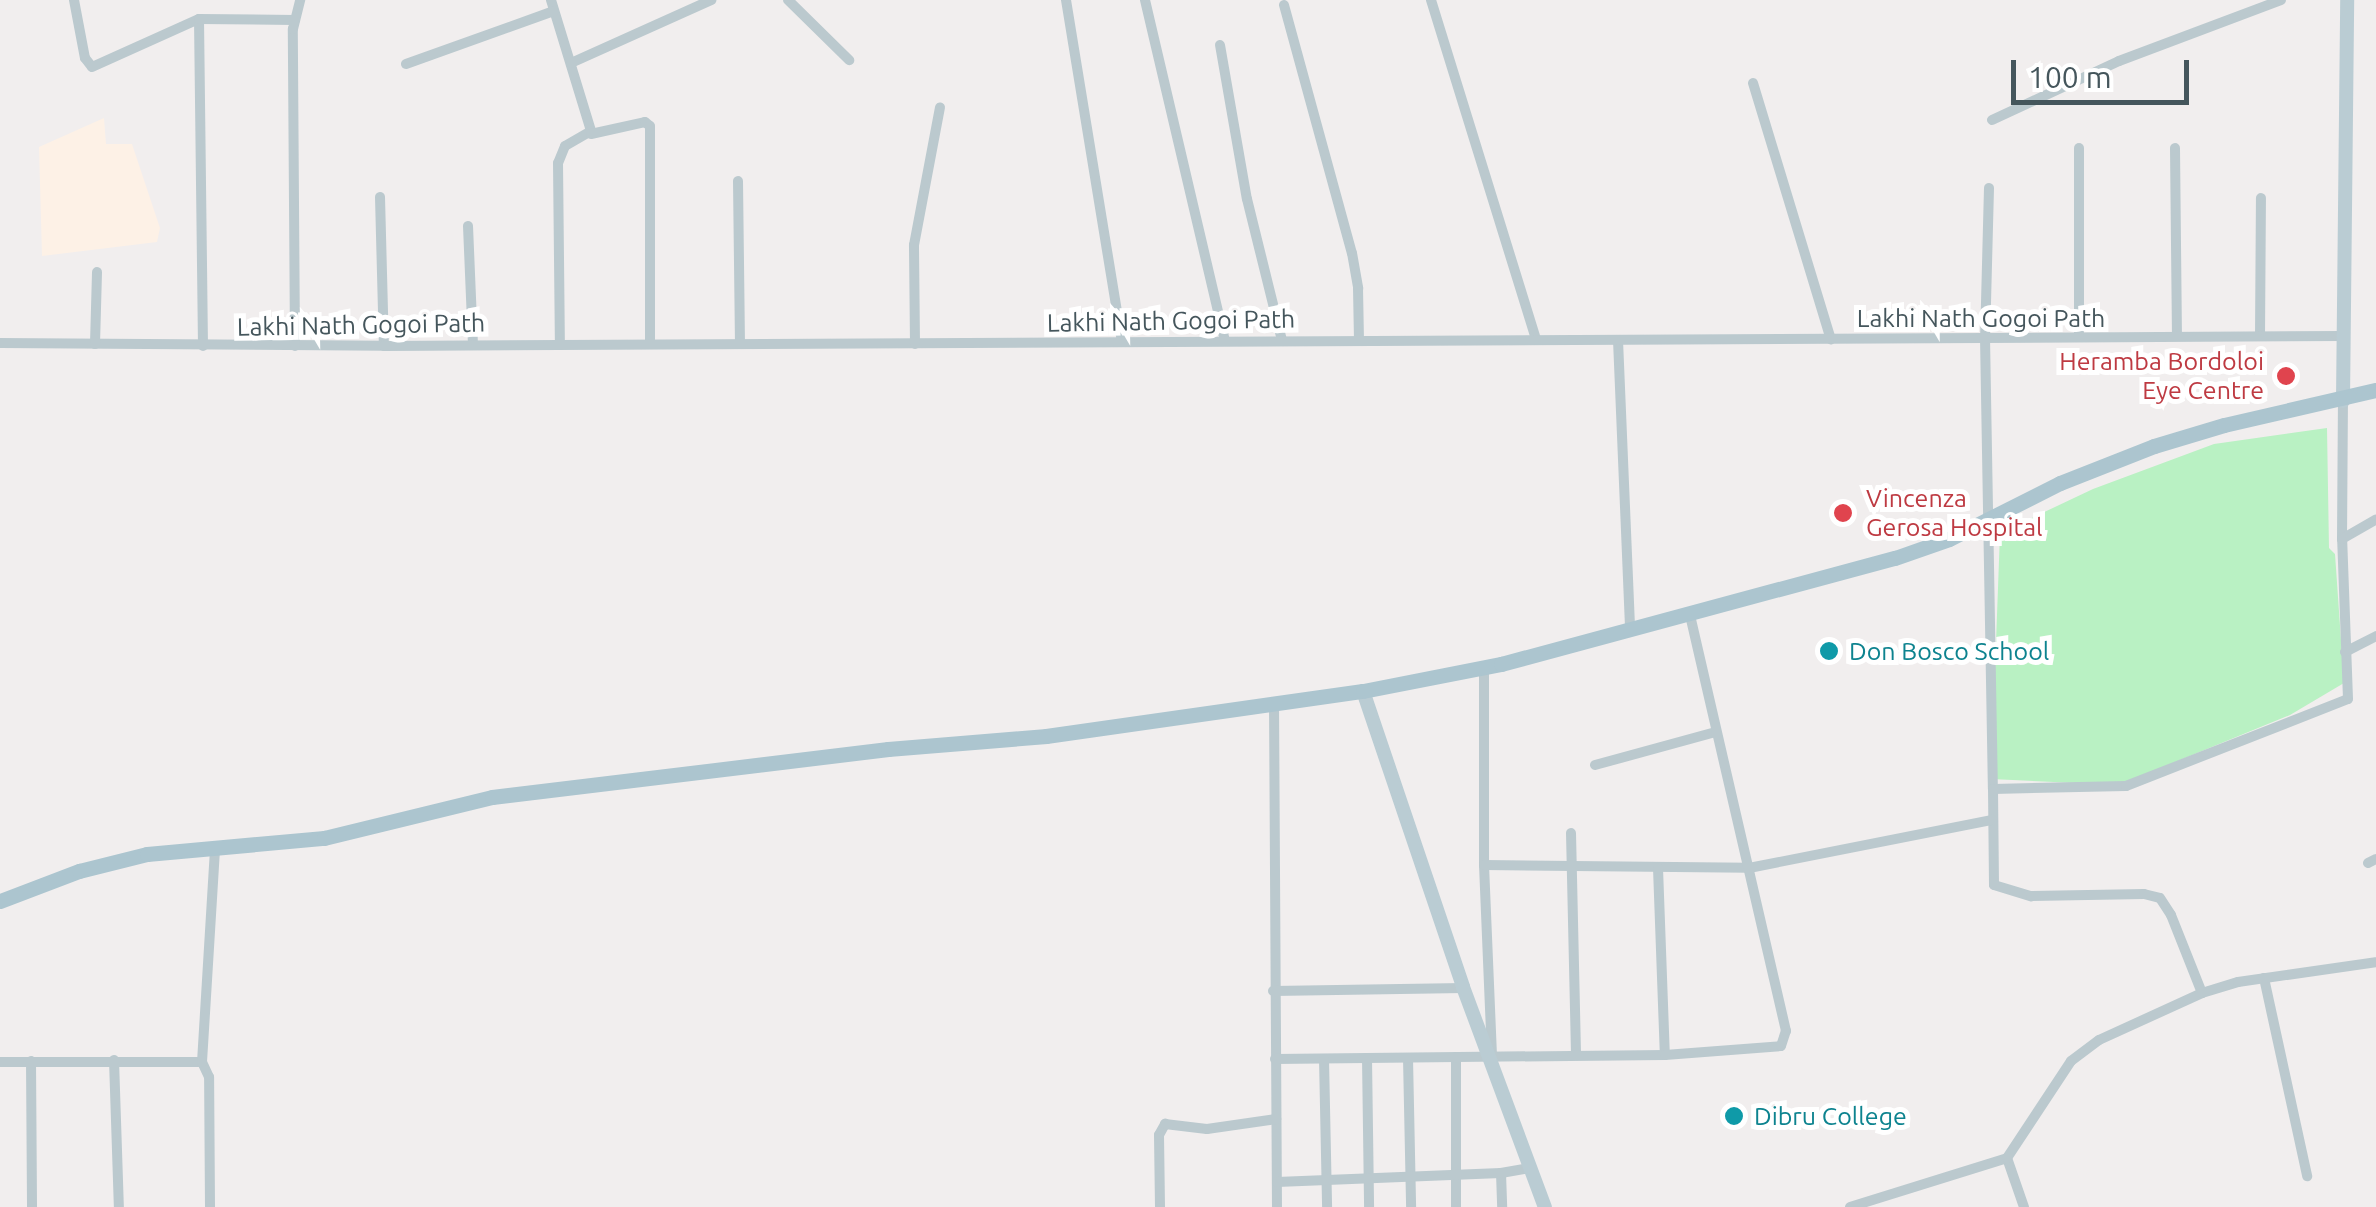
<!DOCTYPE html>
<html>
<head>
<meta charset="utf-8">
<style>
	body { margin:0 }
	#map { position:relative; width:2376px; height:1207px; overflow:hidden; background:#f1eeee; font-family:Ubuntu,sans-serif }
	div>[style] { position:absolute }
	.commercial>* { inset:0; background:#fdf1e6 }
	.green>* { inset:0; background:#b9f1c3 }
	.street>* { height:10px; margin:-5px; padding:0 5px; transform-origin:5px; border-radius:5px; background:#bbc9ce }
	.secondary>* { height:14px; margin:-7px; padding:0 7px; transform-origin:7px; border-radius:7px; background:#baccd3 }
	.primary>* { height:15px; margin:-7.5px; padding:0 7.5px; transform-origin:7.5px; border-radius:7.5px; background:#acc5cf }
	.dots>* { width:28px; height:28px; translate:-50% -50%; box-sizing:border-box; border:5px solid #fff; border-radius:50% }
	span { translate:-50% -50%; white-space:nowrap; text-align:center; line-height:1.15; -webkit-text-stroke:10px #fff; paint-order:stroke }
	.street-label { font-size:25px; color:#45565c }
	.health-label { font-size:25px; color:#be3a42 }
	.right { translate:-100% -50%; text-align:right }
	.left { translate:0 -50%; text-align:left }
	.culture-label { font-size:25px; color:#0d838f }
	.scale { position:absolute; left:2011px; top:60px; width:178px; height:45px; box-sizing:border-box; border:5px solid #45565c; border-top:0; padding-left:12px; font-size:30px; line-height:35px; white-space:nowrap; color:#45565c; -webkit-text-stroke:8px #fff; paint-order:stroke }
</style>
</head>
<body>
<div id="map">
	<div class="commercial">
		<div style="clip-path:polygon(104px 118px,106px 144px,132px 144px,160px 228px,157px 242px,42px 256px,39px 147px)"></div>
	</div>
	<div class="green">
		<div style="clip-path:polygon(2327px 428px,2329px 548px,2335px 554px,2344px 683px,2290px 715px,2119px 785px,1991px 779px,2000px 533px,2093px 489px,2214px 444px)"></div>
	</div>
	<div class="street">
		<div style="left:74px;top:0;width:59px;rotate:79.3deg"></div>
		<div style="left:85px;top:58px;width:11px;rotate:52deg"></div>
		<div style="left:92px;top:67px;width:117px;rotate:-24.2deg"></div>
		<div style="left:199px;top:19px;width:327px;rotate:89.3deg"></div>
		<div style="left:551px;top:0;width:137px;rotate:73deg"></div>
		<div style="left:591px;top:131px;width:30px;rotate:150deg"></div>
		<div style="left:565px;top:146px;width:18px;rotate:112deg"></div>
		<div style="left:558px;top:163px;width:179px;rotate:89.4deg"></div>
		<div style="left:788px;top:0;width:86px;rotate:44.5deg"></div>
		<div style="left:1066px;top:0;width:346px;rotate:80.7deg"></div>
		<div style="left:1145px;top:0;width:349px;rotate:76.8deg"></div>
		<div style="left:1431px;top:0;width:355px;rotate:72.8deg"></div>
		<div style="left:1284px;top:5px;width:257px;rotate:74.7deg"></div>
		<div style="left:1352px;top:253px;width:36px;rotate:80deg"></div>
		<div style="left:1358px;top:288px;width:51px;rotate:88.9deg"></div>
		<div style="left:199px;top:19px;width:96px;rotate:0.6deg"></div>
		<div style="left:1220px;top:45px;width:156px;rotate:80.1deg"></div>
		<div style="left:1247px;top:199px;width:145px;rotate:76.1deg"></div>
		<div style="left:571px;top:63px;width:154px;rotate:-24.2deg"></div>
		<div style="left:406px;top:64px;width:157px;rotate:-19.7deg"></div>
		<div style="left:1753px;top:83px;width:268px;rotate:73.1deg"></div>
		<div style="left:1992px;top:120px;width:140px;rotate:-24.9deg"></div>
		<div style="left:2119px;top:61px;width:173px;rotate:-20.6deg"></div>
		<div style="left:591px;top:134px;width:55px;rotate:-12.5deg"></div>
		<div style="left:645px;top:122px;width:6px;rotate:39deg"></div>
		<div style="left:650px;top:126px;width:216px;rotate:90deg"></div>
		<div style="left:2079px;top:148px;width:189px;rotate:90deg"></div>
		<div style="left:2175px;top:148px;width:188px;rotate:89.4deg"></div>
		<div style="left:738px;top:181px;width:162px;rotate:89.3deg"></div>
		<div style="left:1989px;top:188px;width:149px;rotate:91.5deg"></div>
		<div style="left:1985px;top:337px;width:452px;rotate:89deg"></div>
		<div style="left:1993px;top:789px;width:133px;rotate:-1.3deg"></div>
		<div style="left:2126px;top:786px;width:238px;rotate:-21.4deg"></div>
		<div style="left:2348px;top:699px;width:160px;rotate:-92.1deg"></div>
		<div style="left:2342px;top:539px;width:138px;rotate:-89.6deg"></div>
		<div style="left:380px;top:197px;width:149px;rotate:88.5deg"></div>
		<div style="left:468px;top:226px;width:118px;rotate:87.6deg"></div>
		<div style="left:2260px;top:335px;width:137px;rotate:-89.6deg"></div>
		<div style="left:1618px;top:340px;width:291px;rotate:87.6deg"></div>
		<div style="left:0;top:343px;width:384px;rotate:0.4deg"></div>
		<div style="left:384px;top:346px;width:1959px;rotate:-0.29deg"></div>
		<div style="left:95px;top:344px;width:72px;rotate:-88.4deg"></div>
		<div style="left:915px;top:344px;width:99px;rotate:-90.6deg"></div>
		<div style="left:914px;top:245px;width:140px;rotate:-79.3deg"></div>
		<div style="left:295px;top:346px;width:317px;rotate:-90.4deg"></div>
		<div style="left:293px;top:29px;width:30px;rotate:-76deg"></div>
		<div style="left:2342px;top:539px;width:39px;rotate:-30deg"></div>
		<div style="left:2345px;top:652px;width:35px;rotate:-27deg"></div>
		<div style="left:1484px;top:668px;width:197px;rotate:90deg"></div>
		<div style="left:1484px;top:865px;width:192px;rotate:87.6deg"></div>
		<div style="left:1274px;top:703px;width:504px;rotate:89.66deg"></div>
		<div style="left:1595px;top:765px;width:125px;rotate:-15.3deg"></div>
		<div style="left:1993px;top:789px;width:96px;rotate:89.4deg"></div>
		<div style="left:1994px;top:885px;width:39px;rotate:17deg"></div>
		<div style="left:2031px;top:896px;width:113px;rotate:-1deg"></div>
		<div style="left:2144px;top:894px;width:16px;rotate:14deg"></div>
		<div style="left:2160px;top:898px;width:20px;rotate:57deg"></div>
		<div style="left:2171px;top:915px;width:84px;rotate:68.3deg"></div>
		<div style="left:1571px;top:833px;width:222px;rotate:88.7deg"></div>
		<div style="left:2368px;top:863px;width:9px;rotate:-27deg"></div>
		<div style="left:1484px;top:865px;width:265px;rotate:0.6deg"></div>
		<div style="left:1749px;top:868px;width:248px;rotate:-11.2deg"></div>
		<div style="left:1658px;top:868px;width:187px;rotate:87.9deg"></div>
		<div style="left:2264px;top:978px;width:203px;rotate:77.7deg"></div>
		<div style="left:1273px;top:991px;width:191px;rotate:-0.9deg"></div>
		<div style="left:1456px;top:1057px;width:150px;rotate:90deg"></div>
		<div style="left:1367px;top:1058px;width:149px;rotate:89.2deg"></div>
		<div style="left:1408px;top:1058px;width:149px;rotate:88.8deg"></div>
		<div style="left:1275px;top:1059px;width:390px;rotate:-0.6deg"></div>
		<div style="left:1665px;top:1055px;width:116px;rotate:-4.4deg"></div>
		<div style="left:1781px;top:1046px;width:16px;rotate:-72deg"></div>
		<div style="left:1786px;top:1031px;width:428px;rotate:-103deg"></div>
		<div style="left:1324px;top:1059px;width:148px;rotate:88.8deg"></div>
		<div style="left:114px;top:1060px;width:147px;rotate:88.1deg"></div>
		<div style="left:31px;top:1061px;width:146px;rotate:89.6deg"></div>
		<div style="left:0;top:1062px;width:202px"></div>
		<div style="left:2007px;top:1158px;width:52px;rotate:70.9deg"></div>
		<div style="left:1501px;top:1173px;width:34px;rotate:88deg"></div>
		<div style="left:1277px;top:1182px;width:224px;rotate:-2.3deg"></div>
		<div style="left:1501px;top:1173px;width:29px;rotate:-10deg"></div>
		<div style="left:210px;top:1207px;width:130px;rotate:-90.4deg"></div>
		<div style="left:209px;top:1077px;width:17px;rotate:-115deg"></div>
		<div style="left:202px;top:1062px;width:213px;rotate:-86.5deg"></div>
		<div style="left:1160px;top:1207px;width:72px;rotate:-90.8deg"></div>
		<div style="left:1159px;top:1135px;width:13px;rotate:-61deg"></div>
		<div style="left:1165px;top:1124px;width:42px;rotate:6.8deg"></div>
		<div style="left:1207px;top:1129px;width:70px;rotate:-8.2deg"></div>
		<div style="left:1850px;top:1207px;width:164px;rotate:-17.3deg"></div>
		<div style="left:2007px;top:1158px;width:116px;rotate:-56.6deg"></div>
		<div style="left:2071px;top:1061px;width:35px;rotate:-37deg"></div>
		<div style="left:2099px;top:1040px;width:113px;rotate:-24.5deg"></div>
		<div style="left:2202px;top:993px;width:38px;rotate:-17deg"></div>
		<div style="left:2238px;top:982px;width:139px;rotate:-8.2deg"></div>
	</div>
	<div class="secondary">
		<div style="left:2343px;top:401px;width:401px;rotate:-89.4deg"></div>
		<div style="left:1363px;top:691px;width:312px;rotate:71.3deg"></div>
		<div style="left:1463px;top:987px;width:235px;rotate:69.6deg"></div>
	</div>
	<div class="primary">
		<div style="left:0;top:901px;width:85px;rotate:-20.8deg"></div>
		<div style="left:79px;top:871px;width:70px;rotate:-14deg"></div>
		<div style="left:147px;top:854px;width:178px;rotate:-5.2deg"></div>
		<div style="left:324px;top:838px;width:173px;rotate:-13.7deg"></div>
		<div style="left:492px;top:797px;width:399px;rotate:-6.9deg"></div>
		<div style="left:888px;top:749px;width:159px;rotate:-4.7deg"></div>
		<div style="left:1046px;top:736px;width:320px;rotate:-8.1deg"></div>
		<div style="left:1363px;top:691px;width:141px;rotate:-11.1deg"></div>
		<div style="left:1501px;top:664px;width:408px;rotate:-15.1deg"></div>
		<div style="left:1895px;top:558px;width:57px;rotate:-19.4deg"></div>
		<div style="left:1949px;top:539px;width:124px;rotate:-26.8deg"></div>
		<div style="left:2060px;top:483px;width:101px;rotate:-21.5deg"></div>
		<div style="left:2154px;top:446px;width:73px;rotate:-16.7deg"></div>
		<div style="left:2224px;top:425px;width:156px;rotate:-13deg"></div>
	</div>
	<div class="dots">
		<div style="left:2286px;top:376px;background:#e0444e"></div>
		<div style="left:1843px;top:513px;background:#e0444e"></div>
		<div style="left:1829px;top:651px;background:#0f9aa8"></div>
		<div style="left:1734px;top:1116px;background:#0f9aa8"></div>
	</div>
	<div class="street-label">
		<span style="left:1981px;top:318px">Lakhi Nath Gogoi Path</span>
		<span style="left:1171px;top:321px;rotate:-1deg">Lakhi Nath Gogoi Path</span>
		<span style="left:361px;top:325px;rotate:-1deg">Lakhi Nath Gogoi Path</span>
	</div>
	<div class="health-label">
		<span class="right" style="left:2264px;top:376px">Heramba Bordoloi<br>Eye Centre</span>
		<span class="left" style="left:1866px;top:513px">Vincenza<br>Gerosa Hospital</span>
	</div>
	<div class="culture-label">
		<span class="left" style="left:1849px;top:651px">Don Bosco School</span>
		<span class="left" style="left:1754px;top:1116px">Dibru College</span>
	</div>
	<div class="scale">100 m</div>
</div>
</body>
</html>
